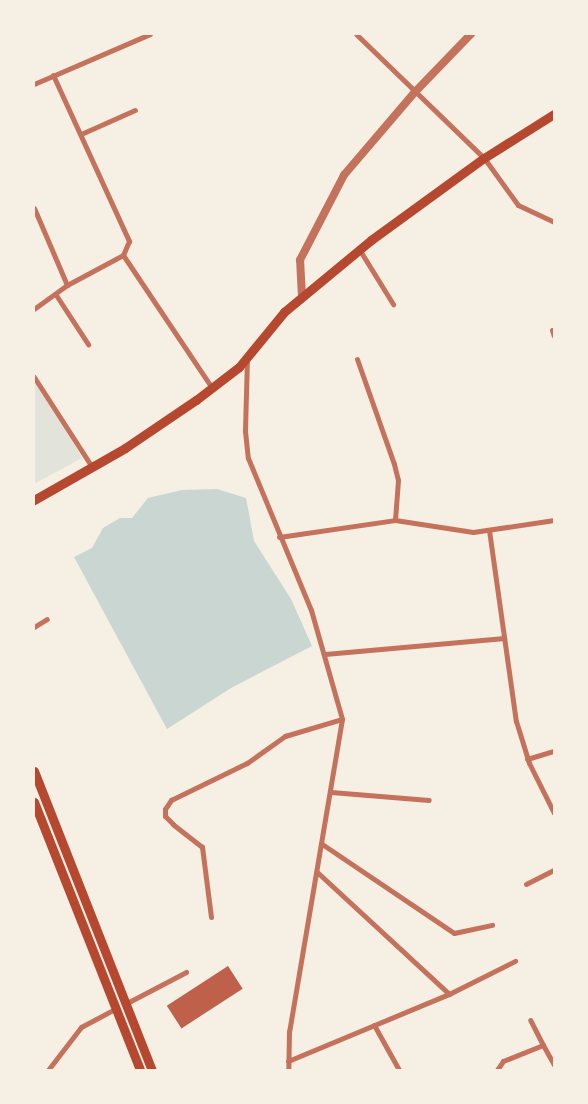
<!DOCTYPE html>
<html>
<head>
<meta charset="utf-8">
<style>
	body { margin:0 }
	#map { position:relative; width:588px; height:1104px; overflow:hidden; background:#f6efe4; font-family:"Noto Sans",sans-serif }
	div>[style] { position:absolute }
	.green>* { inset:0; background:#e2e4dc }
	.water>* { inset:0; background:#c9d6d2 }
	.building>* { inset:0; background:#bf614a; transform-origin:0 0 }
	.minor>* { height:5px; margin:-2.5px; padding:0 2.5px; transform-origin:2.5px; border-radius:2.5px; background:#c5725c }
	.tertiary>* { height:8px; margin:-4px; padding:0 4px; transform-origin:4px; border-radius:4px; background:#c5725c }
	.secondary>* { height:9px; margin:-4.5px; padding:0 4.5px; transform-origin:4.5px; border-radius:4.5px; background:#b5482f }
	span { translate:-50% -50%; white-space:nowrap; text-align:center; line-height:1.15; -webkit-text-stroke:5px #f6efe4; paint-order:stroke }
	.frame { position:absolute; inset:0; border:35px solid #f6efe4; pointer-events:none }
</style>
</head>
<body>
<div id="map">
	<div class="green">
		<div style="clip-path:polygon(34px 377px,82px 458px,34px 484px)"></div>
	</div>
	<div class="water">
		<div style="clip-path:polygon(217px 489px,246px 498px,254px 541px,291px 599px,312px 646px,231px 688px,167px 729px,74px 557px,92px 548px,103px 528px,120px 518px,132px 518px,148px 498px,182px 490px)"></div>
	</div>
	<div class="building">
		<div style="left:228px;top:966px;width:27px;height:73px;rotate:57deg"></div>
	</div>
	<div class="minor">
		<div style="left:356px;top:34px;width:178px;rotate:44.1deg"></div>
		<div style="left:484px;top:158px;width:58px;rotate:54.1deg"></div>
		<div style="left:518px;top:205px;width:40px;rotate:25deg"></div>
		<div style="left:53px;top:75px;width:183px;rotate:65.4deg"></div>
		<div style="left:129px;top:241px;width:15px;rotate:113deg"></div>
		<div style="left:123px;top:255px;width:64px;rotate:151.8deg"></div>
		<div style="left:34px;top:84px;width:126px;rotate:-23.3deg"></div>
		<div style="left:81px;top:134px;width:59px;rotate:-24deg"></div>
		<div style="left:34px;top:208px;width:84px;rotate:66.8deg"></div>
		<div style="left:67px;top:285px;width:41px;rotate:144deg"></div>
		<div style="left:359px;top:249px;width:65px;rotate:58.3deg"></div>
		<div style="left:123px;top:255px;width:160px;rotate:56.2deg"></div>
		<div style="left:56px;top:295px;width:59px;rotate:56.9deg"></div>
		<div style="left:552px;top:330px;width:6px;rotate:72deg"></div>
		<div style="left:247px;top:358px;width:73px;rotate:91.6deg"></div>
		<div style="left:245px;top:431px;width:27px;rotate:84deg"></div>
		<div style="left:248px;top:458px;width:165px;rotate:67.5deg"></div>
		<div style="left:311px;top:610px;width:113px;rotate:74.1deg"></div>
		<div style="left:342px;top:719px;width:316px;rotate:99.6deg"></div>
		<div style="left:289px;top:1031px;width:39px;rotate:91deg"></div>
		<div style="left:357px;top:359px;width:111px;rotate:70.6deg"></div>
		<div style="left:394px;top:464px;width:16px;rotate:76deg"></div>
		<div style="left:398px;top:480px;width:40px;rotate:94.3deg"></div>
		<div style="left:34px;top:377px;width:107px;rotate:57.2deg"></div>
		<div style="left:489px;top:530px;width:193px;rotate:82deg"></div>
		<div style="left:516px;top:721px;width:44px;rotate:72.8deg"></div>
		<div style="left:529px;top:763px;width:56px;rotate:63.4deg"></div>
		<div style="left:279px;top:537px;width:117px;rotate:-8.3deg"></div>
		<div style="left:395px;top:520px;width:79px;rotate:8.7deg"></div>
		<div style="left:473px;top:532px;width:82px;rotate:-8.4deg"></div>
		<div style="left:34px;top:627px;width:15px;rotate:-32deg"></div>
		<div style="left:325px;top:654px;width:180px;rotate:-5.1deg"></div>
		<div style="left:527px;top:759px;width:28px;rotate:-17deg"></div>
		<div style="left:331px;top:792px;width:98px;rotate:4.7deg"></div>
		<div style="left:322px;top:844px;width:159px;rotate:34deg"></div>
		<div style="left:454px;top:933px;width:39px;rotate:-12deg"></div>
		<div style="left:317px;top:872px;width:180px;rotate:42.7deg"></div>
		<div style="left:526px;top:884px;width:31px;rotate:-27deg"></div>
		<div style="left:211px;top:917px;width:71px;rotate:-97.3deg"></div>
		<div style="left:202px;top:847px;width:37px;rotate:-142deg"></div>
		<div style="left:173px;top:824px;width:11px;rotate:-135deg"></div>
		<div style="left:165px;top:816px;width:7px;rotate:-90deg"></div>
		<div style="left:165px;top:809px;width:11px;rotate:-56deg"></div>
		<div style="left:171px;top:800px;width:85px;rotate:-26deg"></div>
		<div style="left:247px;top:763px;width:47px;rotate:-35.4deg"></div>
		<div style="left:285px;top:736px;width:59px;rotate:-16.6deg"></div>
		<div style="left:125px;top:1004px;width:69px;rotate:-27.7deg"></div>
		<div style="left:374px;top:1025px;width:51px;rotate:60.9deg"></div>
		<div style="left:543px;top:1045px;width:23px;rotate:61deg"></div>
		<div style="left:288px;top:1061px;width:174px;rotate:-22.6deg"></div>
		<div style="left:449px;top:994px;width:74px;rotate:-26.6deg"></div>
		<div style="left:48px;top:1070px;width:54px;rotate:-52.5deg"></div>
		<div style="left:81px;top:1027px;width:38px;rotate:-28deg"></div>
		<div style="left:497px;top:1070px;width:11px;rotate:-56deg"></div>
		<div style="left:503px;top:1061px;width:43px;rotate:-21.8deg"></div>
		<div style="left:543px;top:1045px;width:28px;rotate:-117deg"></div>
	</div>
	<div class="tertiary">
		<div style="left:302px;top:297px;width:37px;rotate:-93deg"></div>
		<div style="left:300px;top:260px;width:96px;rotate:-62.6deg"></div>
		<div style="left:344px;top:175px;width:108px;rotate:-49.5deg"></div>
		<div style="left:414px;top:93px;width:82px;rotate:-46deg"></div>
	</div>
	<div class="secondary">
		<div style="left:34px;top:500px;width:105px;rotate:-29.7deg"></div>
		<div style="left:125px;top:448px;width:86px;rotate:-34.1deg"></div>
		<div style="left:196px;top:400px;width:54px;rotate:-37.5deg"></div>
		<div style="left:239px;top:367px;width:71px;rotate:-50.7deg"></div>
		<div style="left:284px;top:312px;width:113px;rotate:-39.6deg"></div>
		<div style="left:371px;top:240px;width:140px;rotate:-36deg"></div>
		<div style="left:484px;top:158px;width:83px;rotate:-32.2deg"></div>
		<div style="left:34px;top:771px;width:321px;rotate:68.5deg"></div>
		<div style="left:34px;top:802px;width:288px;rotate:68.4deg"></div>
	</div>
	<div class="frame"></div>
</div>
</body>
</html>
